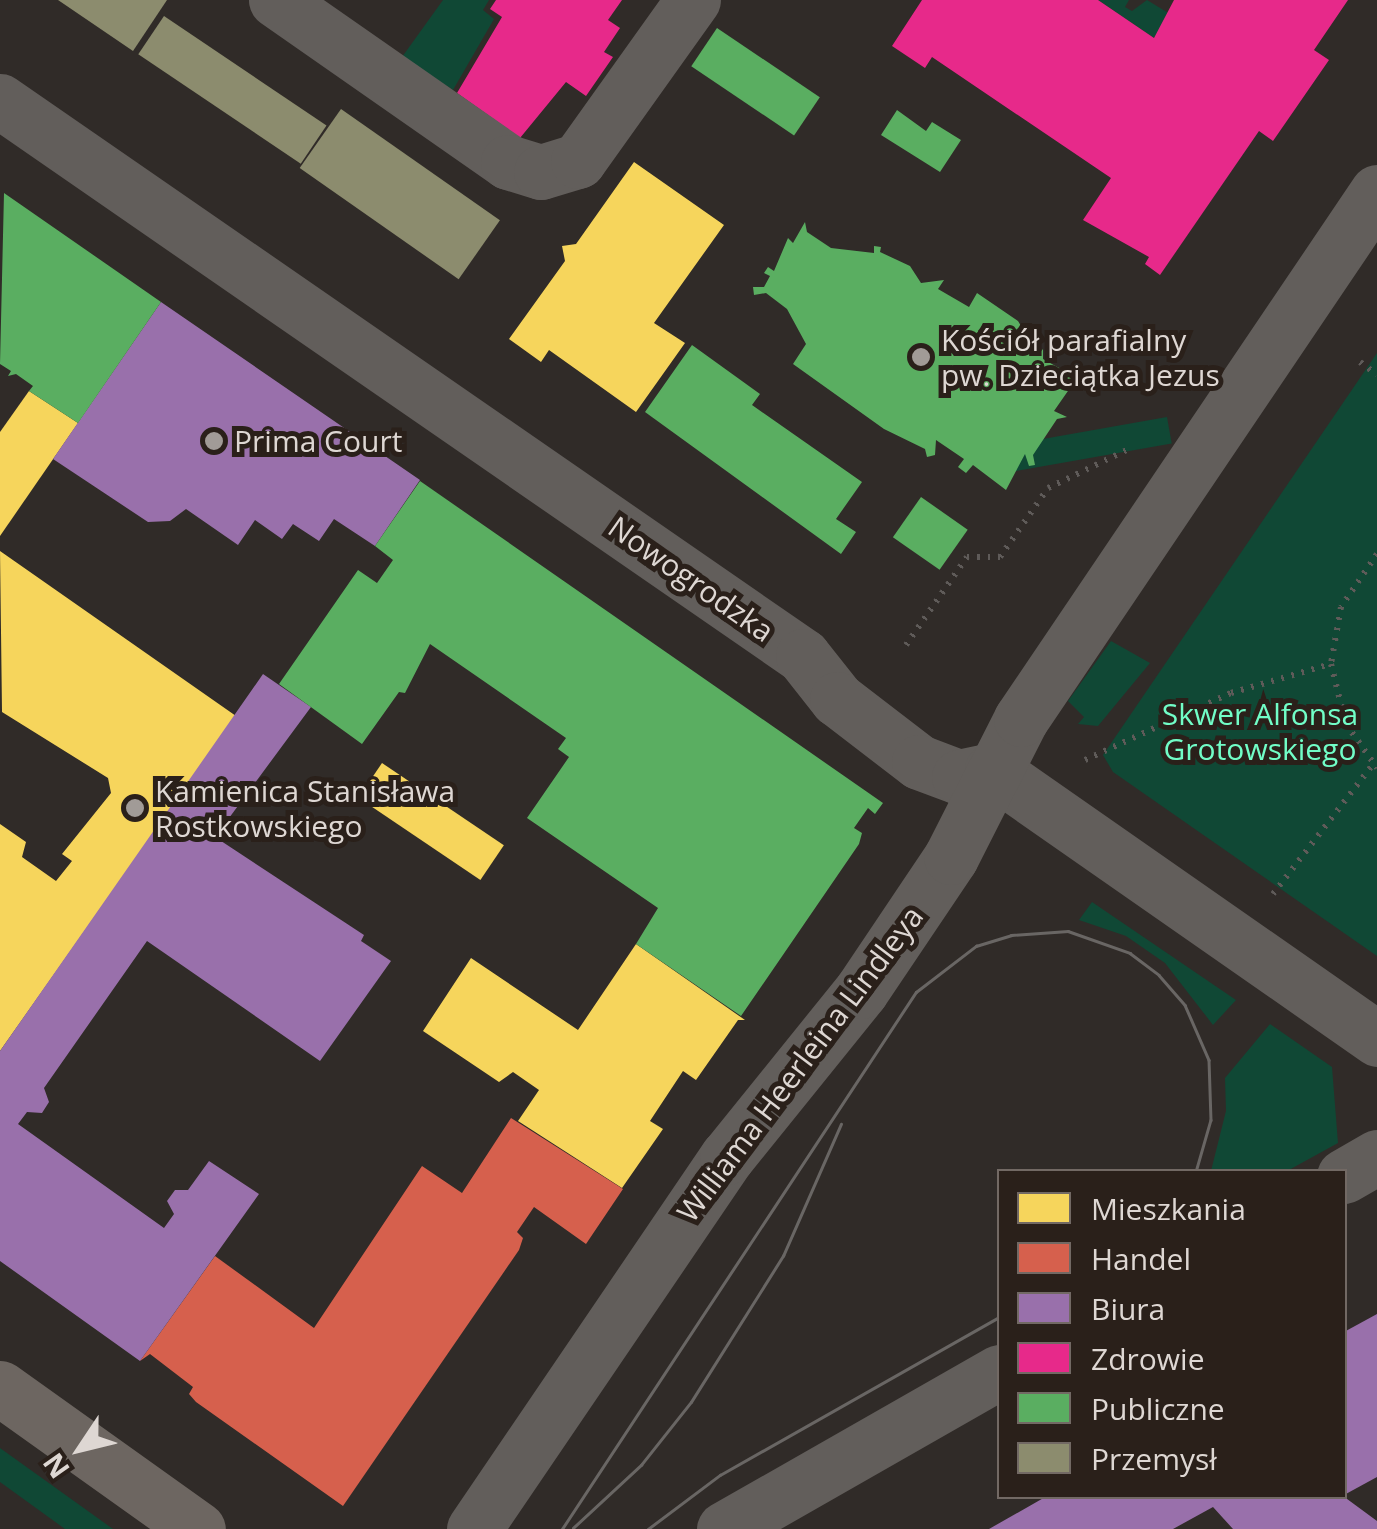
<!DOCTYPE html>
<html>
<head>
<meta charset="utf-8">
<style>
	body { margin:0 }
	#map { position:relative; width:1377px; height:1529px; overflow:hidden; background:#302b28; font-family:"Open Sans",sans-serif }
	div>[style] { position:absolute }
	.green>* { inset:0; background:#104835; transform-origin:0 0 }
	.homes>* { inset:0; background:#f6d55c; transform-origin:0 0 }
	.shops>* { inset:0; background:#d6604d }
	.offices>* { inset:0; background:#9970ab }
	.health>* { inset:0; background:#e7298a }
	.public>* { inset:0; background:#5aae61; transform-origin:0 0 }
	.industry>* { inset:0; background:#8c8c6e; transform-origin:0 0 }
	.path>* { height:6px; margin-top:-3px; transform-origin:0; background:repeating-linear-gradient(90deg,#5f5b59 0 2.5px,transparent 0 10.5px) }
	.minor>* { height:55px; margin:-27.5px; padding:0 27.5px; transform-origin:27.5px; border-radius:27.5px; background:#625e5b }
	.major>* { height:55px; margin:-27.5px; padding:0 27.5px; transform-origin:27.5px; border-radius:27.5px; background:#6d6661 }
	.tram>* { height:2.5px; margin:-1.25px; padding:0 1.25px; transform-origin:1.25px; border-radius:1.25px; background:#696664 }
	.dots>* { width:28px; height:28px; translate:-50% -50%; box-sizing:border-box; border:5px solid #2a201a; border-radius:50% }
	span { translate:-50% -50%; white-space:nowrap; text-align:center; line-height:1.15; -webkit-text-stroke:10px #2a201a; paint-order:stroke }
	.poi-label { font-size:30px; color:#ded7d3 }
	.left { translate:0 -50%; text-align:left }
	.street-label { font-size:30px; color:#ded7d3 }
	.park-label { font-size:30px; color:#71fdc7 }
	.legend { position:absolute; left:997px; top:1169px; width:350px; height:330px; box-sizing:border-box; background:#2a201a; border:2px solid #726964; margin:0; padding:12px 18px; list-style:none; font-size:30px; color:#ded7d3 }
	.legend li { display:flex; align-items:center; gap:20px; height:50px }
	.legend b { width:50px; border:2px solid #726964 }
	.north { position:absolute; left:30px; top:1399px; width:100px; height:100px; -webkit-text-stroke:8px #2a201a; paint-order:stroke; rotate:235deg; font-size:28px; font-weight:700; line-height:40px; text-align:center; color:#ded7d3 }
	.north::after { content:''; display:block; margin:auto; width:35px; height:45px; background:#ded7d3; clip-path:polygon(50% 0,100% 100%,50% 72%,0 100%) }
</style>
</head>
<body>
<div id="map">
	<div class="green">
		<div style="clip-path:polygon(443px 0,489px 0,483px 10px,494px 19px,453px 90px,402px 57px)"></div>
		<div style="clip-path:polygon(1098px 0,1129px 0,1125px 7px,1132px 11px,1147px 0,1170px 14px,1154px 38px)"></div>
		<div style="clip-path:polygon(1377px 353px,1377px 956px,1113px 772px,1103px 755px)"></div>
		<div style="left:1167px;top:417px;width:27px;height:169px;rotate:80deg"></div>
		<div style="clip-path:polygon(1111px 641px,1150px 663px,1098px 726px,1078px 724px,1084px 717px,1068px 701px)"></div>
		<div style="clip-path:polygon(1092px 902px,1236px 1000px,1213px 1025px,1165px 963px,1126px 936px,1079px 920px)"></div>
		<div style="clip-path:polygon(1270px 1024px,1332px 1067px,1338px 1143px,1287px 1171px,1211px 1171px,1226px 1111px,1225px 1078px)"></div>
		<div style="clip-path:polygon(0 1448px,113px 1529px,65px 1529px,0 1482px)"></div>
	</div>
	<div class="homes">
		<div style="clip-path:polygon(634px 162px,724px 225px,654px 323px,685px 343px,636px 412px,549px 350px,541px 362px,509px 339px,565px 261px,562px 246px,576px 244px)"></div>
		<div style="clip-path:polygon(29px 391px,78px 423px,0 536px,0 432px)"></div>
		<div style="clip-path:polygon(0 551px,236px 716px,0 1051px,0 824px,26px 842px,22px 857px,56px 881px,72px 861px,62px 854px,111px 793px,108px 778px,2px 712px)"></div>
		<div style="left:382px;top:763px;width:147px;height:42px;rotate:34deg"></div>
		<div style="clip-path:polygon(636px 944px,745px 1020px,738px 1020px,696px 1080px,683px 1071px,650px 1121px,663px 1129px,622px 1188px,518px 1121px,539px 1090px,513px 1072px,499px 1082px,423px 1031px,471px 958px,578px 1030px)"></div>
	</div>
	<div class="shops">
		<div style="clip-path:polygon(511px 1118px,623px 1189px,586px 1244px,534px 1207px,517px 1232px,523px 1238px,519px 1250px,343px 1506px,196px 1402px,189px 1394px,193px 1387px,150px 1354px,140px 1361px,215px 1256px,314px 1328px,422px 1166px,462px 1193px)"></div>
	</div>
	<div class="offices">
		<div style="clip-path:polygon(161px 302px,420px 480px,375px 546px,334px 519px,319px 541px,293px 524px,282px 539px,255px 520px,238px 545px,186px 509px,170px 521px,148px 522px,53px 459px)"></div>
		<div style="clip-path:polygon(263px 674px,311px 707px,215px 837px,364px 935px,361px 941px,391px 961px,320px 1061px,147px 941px,44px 1088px,49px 1102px,42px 1113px,27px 1112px,18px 1124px,164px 1228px,174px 1214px,167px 1201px,175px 1190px,188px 1190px,209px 1161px,259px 1194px,140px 1361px,0 1261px,0 1051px)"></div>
		<div style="clip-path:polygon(1377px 1314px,1377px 1477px,1344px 1495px,1344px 1332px)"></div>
		<div style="clip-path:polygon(1047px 1496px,1343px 1496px,1377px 1521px,1377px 1529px,1233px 1529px,1213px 1507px,1173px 1529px,989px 1529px)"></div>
	</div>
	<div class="health">
		<div style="clip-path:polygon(496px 0,622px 0,608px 20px,620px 28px,604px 52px,613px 57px,586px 96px,566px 82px,520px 138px,457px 93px,502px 17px,490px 9px)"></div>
		<div style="clip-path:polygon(922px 0,1098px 0,1154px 38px,1174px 0,1348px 0,1314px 50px,1329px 60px,1273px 141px,1259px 131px,1160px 275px,1145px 264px,1149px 257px,1083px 220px,1111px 178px,932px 57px,925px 68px,892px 46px)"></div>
	</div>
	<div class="public">
		<div style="left:717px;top:28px;width:124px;height:46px;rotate:34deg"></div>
		<div style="clip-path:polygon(897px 110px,926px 131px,932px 122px,961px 140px,940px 172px,881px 135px)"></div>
		<div style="clip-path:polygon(4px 193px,161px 302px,78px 423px,29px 391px,33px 386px,16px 374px,8px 376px,11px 371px,0 364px)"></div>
		<div style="clip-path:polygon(805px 222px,807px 232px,831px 248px,874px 253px,874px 246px,881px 247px,880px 252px,910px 266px,921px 283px,944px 280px,938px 289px,969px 307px,977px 293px,1018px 321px,1021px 326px,1009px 335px,1038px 355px,1043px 349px,1043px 359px,1077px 378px,1054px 411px,1067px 417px,1057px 419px,1033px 455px,1035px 465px,1029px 466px,1025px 454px,1006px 490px,973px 465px,966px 473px,958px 467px,964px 459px,936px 440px,935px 455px,927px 457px,925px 449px,884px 429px,793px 364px,806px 344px,787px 309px,766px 293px,754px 295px,753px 287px,764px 287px,770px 276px,764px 273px,768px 267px,774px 271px,788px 238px,793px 243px)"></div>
		<div style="clip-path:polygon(692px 345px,760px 394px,752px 405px,862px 482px,836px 519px,856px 532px,841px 554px,645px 412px)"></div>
		<div style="clip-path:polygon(420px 481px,883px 803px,875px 814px,868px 808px,854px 828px,862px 833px,859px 844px,741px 1016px,636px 944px,658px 908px,527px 818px,569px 757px,558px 749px,566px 738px,430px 644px,405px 693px,399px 692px,362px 744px,279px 684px,358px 570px,377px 583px,393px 560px,375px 546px)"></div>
		<div style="left:921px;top:497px;width:57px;height:49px;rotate:35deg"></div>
	</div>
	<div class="industry">
		<div style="clip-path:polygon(58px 0,167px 0,133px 51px)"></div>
		<div style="left:164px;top:16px;width:196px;height:46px;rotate:34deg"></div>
		<div style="left:341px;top:109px;width:194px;height:72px;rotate:35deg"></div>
	</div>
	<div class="path">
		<div style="left:1360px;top:362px;width:21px;rotate:37deg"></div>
		<div style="left:1377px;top:554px;width:64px;rotate:124.2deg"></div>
		<div style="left:1341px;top:607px;width:58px;rotate:100deg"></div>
		<div style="left:1331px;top:664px;width:62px;rotate:76deg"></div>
		<div style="left:1346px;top:724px;width:54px;rotate:54.8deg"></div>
		<div style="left:906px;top:645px;width:107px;rotate:-55.3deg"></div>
		<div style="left:967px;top:557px;width:33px"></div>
		<div style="left:1000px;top:557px;width:84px;rotate:-55.2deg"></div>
		<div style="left:1048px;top:488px;width:94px;rotate:-25.8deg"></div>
		<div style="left:1085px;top:760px;width:161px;rotate:-24.7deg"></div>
		<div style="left:1231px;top:693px;width:104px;rotate:-16.2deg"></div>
		<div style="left:1273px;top:894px;width:164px;rotate:-52.4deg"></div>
	</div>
	<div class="minor">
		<div style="left:276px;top:0;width:283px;rotate:34.9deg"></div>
		<div style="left:508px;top:162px;width:34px;rotate:17deg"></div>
		<div style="left:541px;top:172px;width:39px;rotate:-17deg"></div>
		<div style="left:578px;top:161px;width:198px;rotate:-54.5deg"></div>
		<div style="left:0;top:101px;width:976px;rotate:34.65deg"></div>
		<div style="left:803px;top:656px;width:55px;rotate:51.7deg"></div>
		<div style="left:837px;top:699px;width:103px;rotate:37.5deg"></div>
		<div style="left:919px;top:762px;width:43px;rotate:20.6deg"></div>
		<div style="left:959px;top:777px;width:34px;rotate:-12deg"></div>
		<div style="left:992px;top:770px;width:470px;rotate:34.9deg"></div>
		<div style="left:1344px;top:1176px;width:38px;rotate:-30deg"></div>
		<div style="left:474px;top:1529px;width:450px;rotate:-55.8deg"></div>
		<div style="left:727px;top:1157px;width:213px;rotate:-51.1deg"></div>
		<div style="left:861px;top:991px;width:161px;rotate:-56.1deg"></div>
		<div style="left:951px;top:857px;width:155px;rotate:-63.1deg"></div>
		<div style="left:1021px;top:719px;width:636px;rotate:-55.96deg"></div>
		<div style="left:724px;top:1529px;width:317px;rotate:-29.7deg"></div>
	</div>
	<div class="major">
		<div style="left:0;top:1388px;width:243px;rotate:35.5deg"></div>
	</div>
	<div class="tram">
		<div style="left:573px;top:1528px;width:93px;rotate:-42.8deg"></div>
		<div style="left:641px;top:1465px;width:80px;rotate:-51.6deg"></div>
		<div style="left:691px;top:1402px;width:173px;rotate:-57.8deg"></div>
		<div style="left:783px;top:1256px;width:144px;rotate:-66.3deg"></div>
		<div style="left:562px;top:1529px;width:643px;rotate:-56.61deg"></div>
		<div style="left:916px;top:992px;width:76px;rotate:-37.5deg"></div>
		<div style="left:976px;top:946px;width:37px;rotate:-17deg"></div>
		<div style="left:1011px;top:935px;width:57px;rotate:-4deg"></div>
		<div style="left:1068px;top:931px;width:66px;rotate:19.5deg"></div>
		<div style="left:1130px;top:953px;width:36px;rotate:37deg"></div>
		<div style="left:1159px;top:975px;width:40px;rotate:49deg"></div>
		<div style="left:1185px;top:1005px;width:60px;rotate:66.4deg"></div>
		<div style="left:1209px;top:1060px;width:60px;rotate:88.1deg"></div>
		<div style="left:1211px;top:1120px;width:54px;rotate:106.1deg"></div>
		<div style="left:648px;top:1529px;width:90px;rotate:-36.9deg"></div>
		<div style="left:720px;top:1475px;width:321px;rotate:-29.5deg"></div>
	</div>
	<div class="dots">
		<div style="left:921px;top:357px;background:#a19b97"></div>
		<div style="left:214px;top:441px;background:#a19b97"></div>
		<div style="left:135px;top:808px;background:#a19b97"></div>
	</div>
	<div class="poi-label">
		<span class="left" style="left:941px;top:357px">Kościół parafialny<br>pw. Dzieciątka Jezus</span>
		<span class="left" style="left:234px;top:441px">Prima Court</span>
		<span class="left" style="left:155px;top:808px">Kamienica Stanisława<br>Rostkowskiego</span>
	</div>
	<div class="street-label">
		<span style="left:691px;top:579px;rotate:35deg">Nowogrodzka</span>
		<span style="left:800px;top:1064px;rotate:-53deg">Williama Heerleina Lindleya</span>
	</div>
	<div class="park-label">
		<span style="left:1260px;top:731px">Skwer Alfonsa<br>Grotowskiego</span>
	</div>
	<ul class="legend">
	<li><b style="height:28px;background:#f6d55c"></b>Mieszkania</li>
	<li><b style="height:28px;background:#d6604d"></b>Handel</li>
	<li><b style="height:28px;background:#9970ab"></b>Biura</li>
	<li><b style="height:28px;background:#e7298a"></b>Zdrowie</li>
	<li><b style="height:28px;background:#5aae61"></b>Publiczne</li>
	<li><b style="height:28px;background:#8c8c6e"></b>Przemysł</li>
	</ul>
	<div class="north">N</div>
</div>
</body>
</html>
